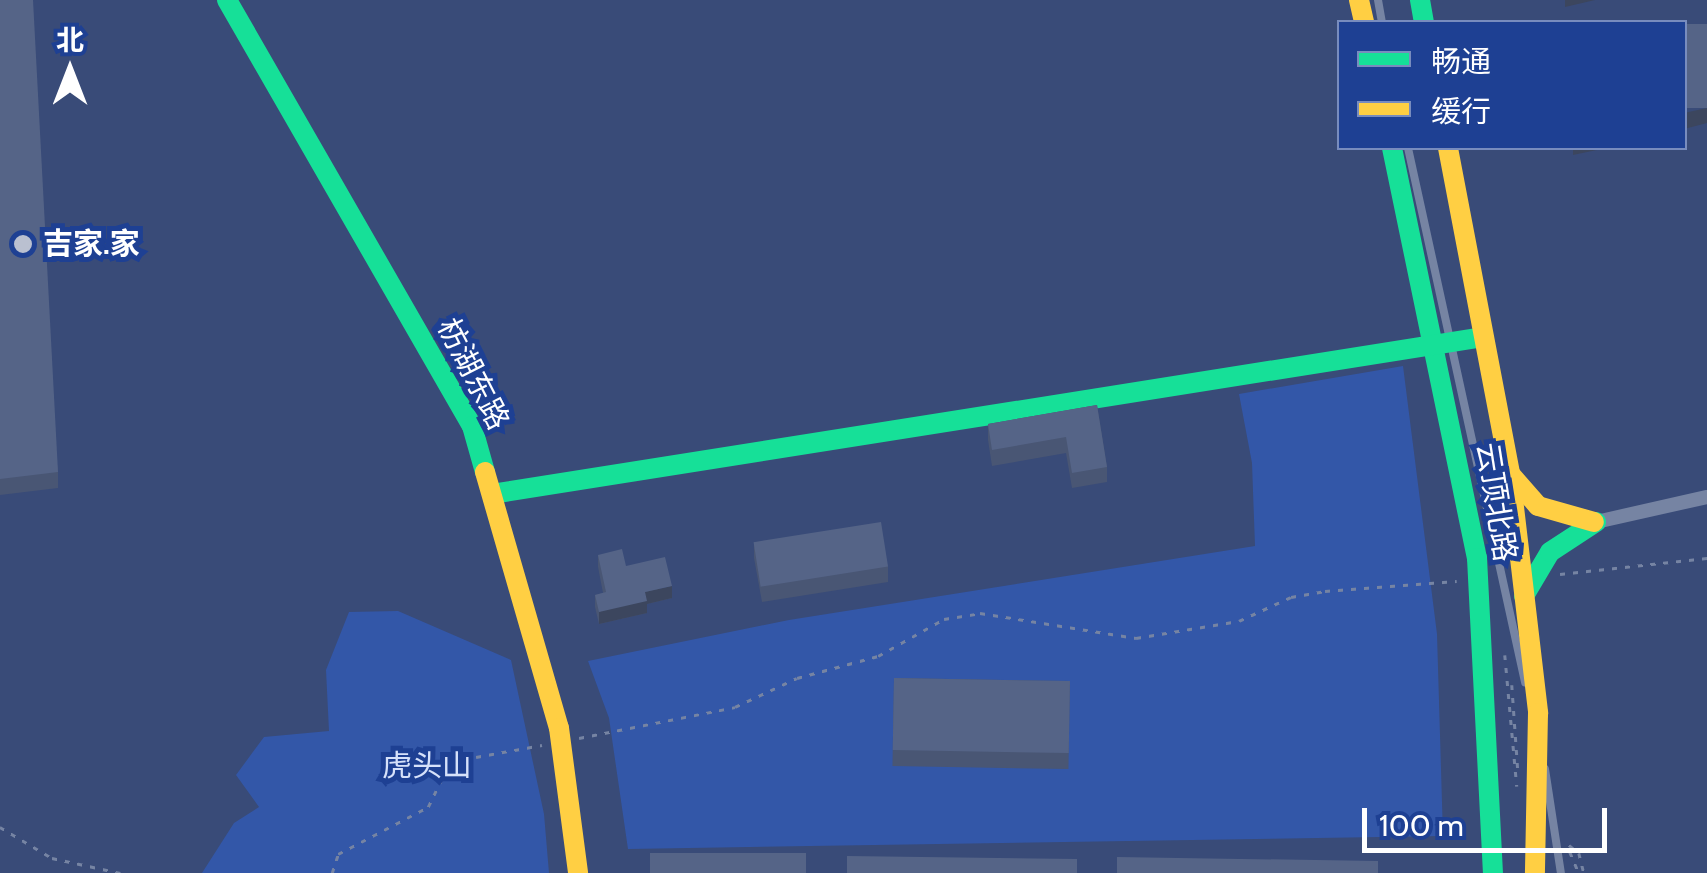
<!DOCTYPE html>
<html>
<head>
<meta charset="utf-8">
<style>
	body { margin:0 }
	#map { position:relative; width:1707px; height:873px; overflow:hidden; background:#394b78; font-family:Cabin,"Noto Sans SC",sans-serif }
	div>[style] { position:absolute }
	.green>* { inset:0; background:#3357a8 }
	.path>* { height:2.5px; margin-top:-1.25px; transform-origin:0; background:repeating-linear-gradient(90deg,#7684a3 0 5px,transparent 0 13px) }
	.lane>* { height:8px; margin:-4px; padding:0 4px; transform-origin:4px; border-radius:4px; background:#7684a3 }
	.street>* { height:14px; margin:-7px; padding:0 7px; transform-origin:7px; border-radius:7px; background:#7684a3 }
	.fast>* { height:20px; margin:-10px; padding:0 10px; transform-origin:10px; border-radius:10px; background:#16e098 }
	.slow>* { height:20px; margin:-10px; padding:0 10px; transform-origin:10px; border-radius:10px; background:#ffcf43 }
	.wall>* { inset:0; background:#495674; transform-origin:0 0 }
	.shaded-wall>* { inset:0; background:#3c465e }
	.building>* { inset:0; background:#556487; transform-origin:0 0 }
	.dots>* { width:28px; height:28px; translate:-50% -50%; box-sizing:border-box; border:5px solid #1e4093; border-radius:50% }
	span { translate:-50% -50%; white-space:nowrap; text-align:center; line-height:1.15; -webkit-text-stroke:10px #1e4093; paint-order:stroke }
	.poi-label { font-size:30px; color:#fff; font-weight:700 }
	.left { translate:0 -50%; text-align:left }
	.street-label { font-size:30px; color:#fff }
	.park-label { font-size:30px; color:#d6e1fa }
	.legend { position:absolute; left:1337px; top:20px; width:350px; height:130px; box-sizing:border-box; background:#1e4093; border:2px solid #788cbe; margin:0; padding:12px 18px; list-style:none; font-size:30px; color:#fff }
	.legend li { display:flex; align-items:center; gap:20px; height:50px }
	.legend b { width:50px; border:2px solid #788cbe }
	.north { position:absolute; left:20px; top:20px; width:100px; height:100px; -webkit-text-stroke:8px #1e4093; paint-order:stroke; rotate:0deg; font-size:28px; font-weight:700; line-height:40px; text-align:center; color:#fff }
	.north::after { content:''; display:block; margin:auto; width:35px; height:45px; background:#fff; clip-path:polygon(50% 0,100% 100%,50% 72%,0 100%) }
	.scale { position:absolute; left:1362px; top:808px; width:245px; height:45px; box-sizing:border-box; border:5px solid #fff; border-top:0; padding-left:12px; font-size:30px; line-height:35px; white-space:nowrap; color:#fff; -webkit-text-stroke:8px #1e4093; paint-order:stroke }
</style>
</head>
<body>
<div id="map">
	<div class="green">
		<div style="clip-path:polygon(1403px 366px,1437px 634px,1443px 836px,628px 849px,609px 718px,588px 661px,789px 620px,1255px 546px,1252px 463px,1239px 394px)"></div>
		<div style="clip-path:polygon(398px 611px,511px 660px,544px 814px,549px 873px,202px 873px,234px 823px,259px 807px,236px 775px,264px 737px,329px 731px,326px 670px,349px 612px)"></div>
	</div>
	<div class="path">
		<div style="left:1560px;top:574px;width:148px;rotate:-6.2deg"></div>
		<div style="left:1505px;top:655px;width:132px;rotate:84.8deg"></div>
		<div style="left:1512px;top:685px;width:86px;rotate:86deg"></div>
		<div style="left:579px;top:738px;width:159px;rotate:-11.2deg"></div>
		<div style="left:735px;top:707px;width:68px;rotate:-25.1deg"></div>
		<div style="left:797px;top:678px;width:84px;rotate:-15.2deg"></div>
		<div style="left:878px;top:656px;width:76px;rotate:-29.3deg"></div>
		<div style="left:944px;top:619px;width:36px;rotate:-9deg"></div>
		<div style="left:980px;top:613px;width:158px;rotate:9.1deg"></div>
		<div style="left:1136px;top:638px;width:104px;rotate:-9.4deg"></div>
		<div style="left:1239px;top:621px;width:57px;rotate:-24.8deg"></div>
		<div style="left:1291px;top:597px;width:35px;rotate:-10deg"></div>
		<div style="left:1325px;top:591px;width:132px;rotate:-4.3deg"></div>
		<div style="left:0;top:827px;width:61px;rotate:30.8deg"></div>
		<div style="left:52px;top:858px;width:70px;rotate:12.4deg"></div>
		<div style="left:1569px;top:845px;width:13px;rotate:39deg"></div>
		<div style="left:1579px;top:853px;width:21px;rotate:76deg"></div>
		<div style="left:1570px;top:852px;width:23px;rotate:67deg"></div>
		<div style="left:332px;top:873px;width:20px;rotate:-72deg"></div>
		<div style="left:338px;top:854px;width:102px;rotate:-27.6deg"></div>
		<div style="left:428px;top:807px;width:37px;rotate:-64deg"></div>
		<div style="left:444px;top:774px;width:36px;rotate:-28deg"></div>
		<div style="left:476px;top:757px;width:67px;rotate:-10.3deg"></div>
	</div>
	<div class="lane">
		<div style="left:1378px;top:0;width:22px;rotate:80deg"></div>
		<div style="left:1408px;top:148px;width:547px;rotate:77.64deg"></div>
		<div style="left:1545px;top:769px;width:105px;rotate:81.3deg"></div>
	</div>
	<div class="street">
		<div style="left:1596px;top:522px;width:114px;rotate:-12.7deg"></div>
	</div>
	<div class="fast">
		<div style="left:227px;top:0;width:491px;rotate:60.1deg"></div>
		<div style="left:472px;top:426px;width:48px;rotate:74.2deg"></div>
		<div style="left:1420px;top:0;width:22px;rotate:80deg"></div>
		<div style="left:1392px;top:148px;width:419px;rotate:78.3deg"></div>
		<div style="left:1477px;top:558px;width:315px;rotate:87.1deg"></div>
		<div style="left:492px;top:494px;width:1003px;rotate:-9deg"></div>
		<div style="left:1524px;top:596px;width:51px;rotate:-59.4deg"></div>
		<div style="left:1550px;top:552px;width:55px;rotate:-33.1deg"></div>
	</div>
	<div class="slow">
		<div style="left:1359px;top:0;width:23px;rotate:77deg"></div>
		<div style="left:1448px;top:148px;width:331px;rotate:79.2deg"></div>
		<div style="left:1510px;top:473px;width:242px;rotate:83.3deg"></div>
		<div style="left:1538px;top:713px;width:160px;rotate:91.1deg"></div>
		<div style="left:485px;top:472px;width:266px;rotate:73.9deg"></div>
		<div style="left:559px;top:728px;width:146px;rotate:82.5deg"></div>
		<div style="left:1511px;top:475px;width:41px;rotate:48.9deg"></div>
		<div style="left:1538px;top:506px;width:58px;rotate:15.9deg"></div>
	</div>
	<div class="wall">
		<div style="clip-path:polygon(0 0,58px 472px,58px 488px,0 495px)"></div>
		<div style="clip-path:polygon(1097px 405px,1107px 467px,1107px 482px,1072px 488px,1066px 453px,992px 466px,988px 440px,988px 424px)"></div>
		<div style="clip-path:polygon(754px 542px,888px 566px,888px 582px,762px 602px,754px 558px)"></div>
		<div style="clip-path:polygon(598px 555px,626px 566px,672px 598px,647px 604px,647px 613px,599px 624px,595px 607px,595px 595px,603px 593px,598px 567px)"></div>
		<div style="left:894px;top:678px;width:176px;height:88px;rotate:1deg"></div>
	</div>
	<div class="shaded-wall">
		<div style="clip-path:polygon(1565px 0,1595px 0,1565px 7px)"></div>
		<div style="clip-path:polygon(1707px 108px,1707px 123px,1684px 129px,1684px 113px)"></div>
		<div style="clip-path:polygon(1573px 148px,1606px 148px,1573px 155px)"></div>
		<div style="clip-path:polygon(672px 586px,672px 598px,647px 604px,647px 613px,599px 624px,599px 612px,645px 592px)"></div>
	</div>
	<div class="building">
		<div style="clip-path:polygon(0 0,33px 0,58px 472px,0 479px)"></div>
		<div style="left:1707px;top:24px;width:84px;height:24px;rotate:90deg"></div>
		<div style="clip-path:polygon(1097px 405px,1107px 467px,1072px 473px,1066px 437px,992px 450px,988px 424px)"></div>
		<div style="left:881px;top:522px;width:45px;height:129px;rotate:81deg"></div>
		<div style="clip-path:polygon(622px 549px,626px 566px,665px 557px,672px 586px,645px 592px,647px 601px,599px 612px,595px 595px,606px 592px,598px 555px)"></div>
		<div style="left:894px;top:678px;width:176px;height:72px;rotate:1deg"></div>
		<div style="left:650px;top:853px;width:156px;height:20px"></div>
		<div style="clip-path:polygon(847px 856px,1077px 859px,1077px 873px,847px 873px)"></div>
		<div style="clip-path:polygon(1117px 857px,1378px 861px,1378px 873px,1117px 873px)"></div>
	</div>
	<div class="dots">
		<div style="left:23px;top:244px;background:#bac0d0"></div>
	</div>
	<div class="poi-label">
		<span class="left" style="left:43px;top:244px">吉家.家</span>
	</div>
	<div class="street-label">
		<span style="left:473px;top:374px;rotate:63deg">枋湖东路</span>
		<span style="left:1496px;top:502px;rotate:81deg">云顶北路</span>
	</div>
	<div class="park-label">
		<span style="left:427px;top:766px">虎头山</span>
	</div>
	<ul class="legend">
	<li><b style="height:12px;background:#16e098"></b>畅通</li>
	<li><b style="height:12px;background:#ffcf43"></b>缓行</li>
	</ul>
	<div class="north">北</div>
	<div class="scale">100 m</div>
</div>
</body>
</html>
